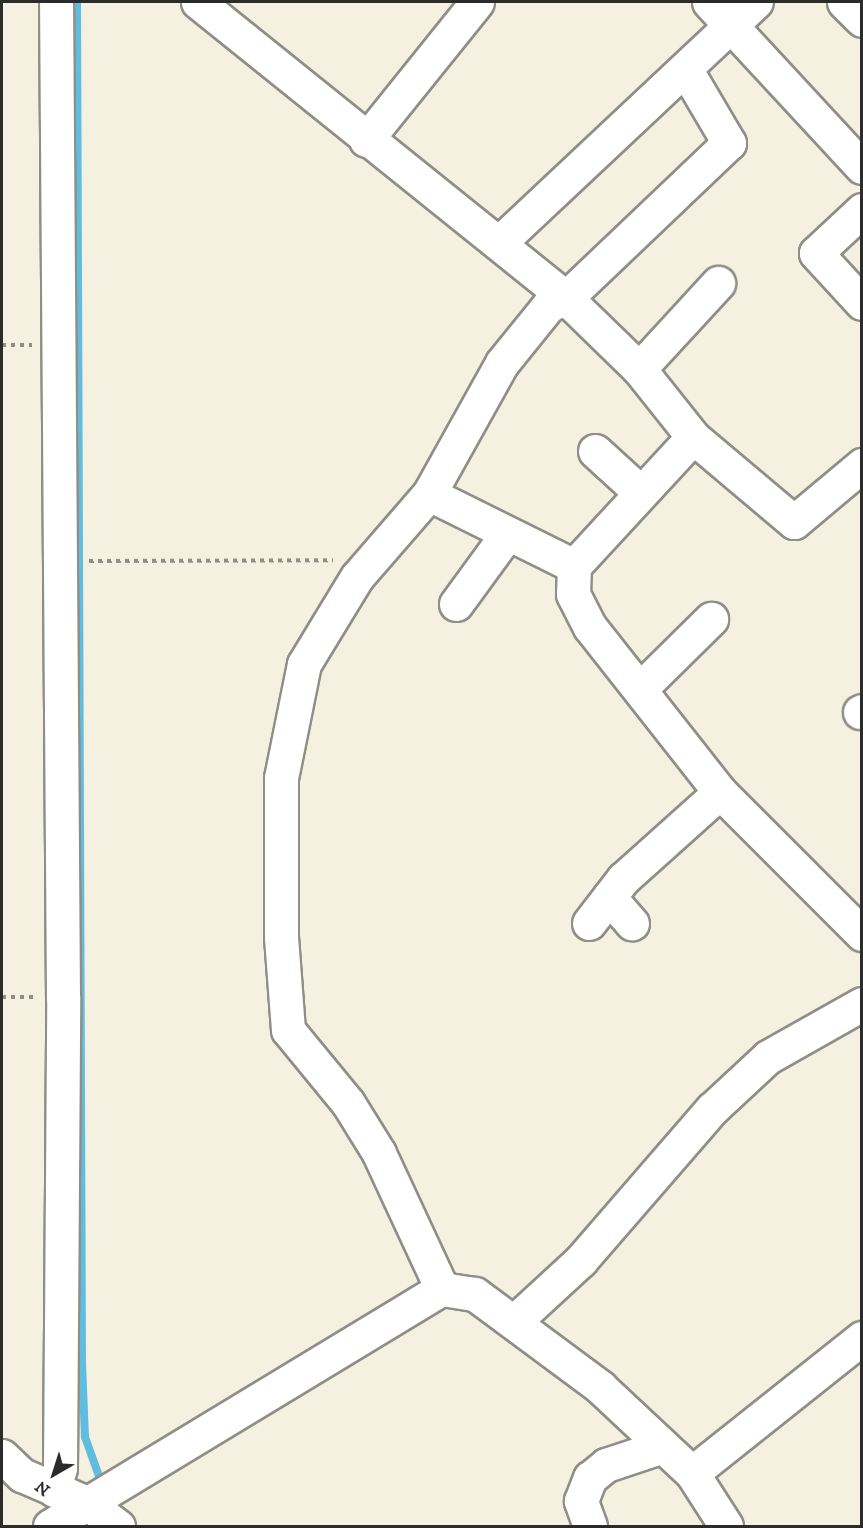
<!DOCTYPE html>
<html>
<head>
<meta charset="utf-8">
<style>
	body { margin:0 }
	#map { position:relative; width:863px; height:1528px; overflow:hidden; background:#f4f1e0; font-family:"IM FELL DW Pica",serif }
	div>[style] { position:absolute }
	.stream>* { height:8px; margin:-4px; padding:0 4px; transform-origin:4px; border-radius:4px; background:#61bddf }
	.path>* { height:4px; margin-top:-2px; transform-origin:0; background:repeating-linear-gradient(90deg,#908e86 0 4.5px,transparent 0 9px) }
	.roads { filter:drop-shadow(2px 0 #908e86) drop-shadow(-2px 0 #908e86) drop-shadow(0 2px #908e86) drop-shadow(0 -2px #908e86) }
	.minor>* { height:33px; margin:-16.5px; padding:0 16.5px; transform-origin:16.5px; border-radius:16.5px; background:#fff }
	span { translate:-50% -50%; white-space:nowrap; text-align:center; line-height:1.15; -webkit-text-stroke:4.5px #fff; paint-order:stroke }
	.frame { position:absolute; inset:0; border:3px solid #2b2b2b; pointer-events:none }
	.north { position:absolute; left:24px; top:1444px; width:60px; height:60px; -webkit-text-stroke:4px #fff; paint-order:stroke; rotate:219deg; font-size:16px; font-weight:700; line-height:24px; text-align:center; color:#2b2b2b }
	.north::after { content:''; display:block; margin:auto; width:21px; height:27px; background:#2b2b2b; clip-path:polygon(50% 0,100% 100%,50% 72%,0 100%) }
</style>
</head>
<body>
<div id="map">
	<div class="stream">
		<div style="left:77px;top:2px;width:1361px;rotate:89.79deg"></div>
		<div style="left:82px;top:1363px;width:74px;rotate:87.7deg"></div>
		<div style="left:85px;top:1437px;width:45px;rotate:70.3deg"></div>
	</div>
	<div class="path">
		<div style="left:2px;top:345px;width:30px"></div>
		<div style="left:89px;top:561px;width:244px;rotate:-0.2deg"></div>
		<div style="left:2px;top:997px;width:32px"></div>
	</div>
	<div class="roads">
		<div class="minor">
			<div style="left:198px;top:2px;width:472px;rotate:38.8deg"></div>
			<div style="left:566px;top:298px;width:102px;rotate:44.2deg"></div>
			<div style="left:639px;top:369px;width:87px;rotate:51.5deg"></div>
			<div style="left:693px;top:437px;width:132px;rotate:40.1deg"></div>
			<div style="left:794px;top:522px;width:89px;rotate:-40deg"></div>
			<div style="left:709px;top:2px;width:225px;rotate:47.2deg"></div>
			<div style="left:844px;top:2px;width:25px;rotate:45deg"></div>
			<div style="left:366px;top:140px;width:177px;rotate:-51.2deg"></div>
			<div style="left:862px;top:210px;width:63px;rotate:136.9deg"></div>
			<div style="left:816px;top:253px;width:68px;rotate:47.4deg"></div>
			<div style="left:500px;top:242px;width:351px;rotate:-43.2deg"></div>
			<div style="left:639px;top:369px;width:117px;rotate:-47.4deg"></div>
			<div style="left:693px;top:437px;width:176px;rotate:132.7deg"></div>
			<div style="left:574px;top:566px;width:28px;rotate:92deg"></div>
			<div style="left:573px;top:594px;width:37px;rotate:63deg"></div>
			<div style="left:590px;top:627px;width:210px;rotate:51.8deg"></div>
			<div style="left:720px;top:792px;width:201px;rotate:45deg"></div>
			<div style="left:595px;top:451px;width:62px;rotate:42.4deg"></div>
			<div style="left:429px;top:494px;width:162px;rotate:26.4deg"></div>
			<div style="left:456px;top:604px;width:87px;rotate:-53.9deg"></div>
			<div style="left:640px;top:689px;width:100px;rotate:-44.6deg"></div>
			<div style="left:860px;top:712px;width:2px;rotate:-27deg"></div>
			<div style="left:609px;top:897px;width:35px;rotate:49deg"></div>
			<div style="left:589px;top:923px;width:56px;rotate:-52.3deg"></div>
			<div style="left:623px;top:879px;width:130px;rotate:-41.9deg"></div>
			<div style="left:442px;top:1289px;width:150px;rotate:-114.9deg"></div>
			<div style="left:379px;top:1153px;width:59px;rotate:-121.8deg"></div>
			<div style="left:348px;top:1103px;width:94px;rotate:-129.4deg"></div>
			<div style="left:288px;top:1030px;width:93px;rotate:-94.3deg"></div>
			<div style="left:281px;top:937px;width:159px;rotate:-90deg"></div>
			<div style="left:281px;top:778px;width:116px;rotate:-78.6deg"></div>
			<div style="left:304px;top:664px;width:102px;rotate:-58.7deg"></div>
			<div style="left:357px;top:577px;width:110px;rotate:-49.1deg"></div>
			<div style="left:429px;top:494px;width:150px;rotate:-60.9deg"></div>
			<div style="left:502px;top:363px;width:75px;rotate:-51deg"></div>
			<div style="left:549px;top:305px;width:18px;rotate:-22deg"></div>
			<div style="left:566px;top:298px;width:225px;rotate:-43.6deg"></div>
			<div style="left:729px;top:143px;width:85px;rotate:-120.5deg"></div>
			<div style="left:515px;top:1321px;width:90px;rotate:-42.7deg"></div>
			<div style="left:581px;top:1260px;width:200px;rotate:-49.1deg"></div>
			<div style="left:712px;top:1109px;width:76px;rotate:-42.9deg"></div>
			<div style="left:768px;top:1057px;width:108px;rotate:-29.4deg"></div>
			<div style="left:2px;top:1456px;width:28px;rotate:44deg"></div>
			<div style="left:22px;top:1475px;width:71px;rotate:23.3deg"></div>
			<div style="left:87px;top:1503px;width:39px;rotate:37deg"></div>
			<div style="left:692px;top:1473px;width:217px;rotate:-38.5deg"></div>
			<div style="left:54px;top:1490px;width:23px;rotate:-75deg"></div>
			<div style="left:60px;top:1468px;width:471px;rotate:-89.6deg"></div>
			<div style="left:63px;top:997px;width:995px;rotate:-90.4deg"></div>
			<div style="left:50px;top:1526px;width:458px;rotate:-31.2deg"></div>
			<div style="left:442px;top:1289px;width:33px;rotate:9deg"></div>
			<div style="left:475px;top:1294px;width:156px;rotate:36.6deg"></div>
			<div style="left:600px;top:1387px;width:126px;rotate:43.1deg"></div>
			<div style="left:692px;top:1473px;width:63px;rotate:57.3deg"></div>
			<div style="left:590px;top:1526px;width:27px;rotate:-110deg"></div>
			<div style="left:581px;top:1501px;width:25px;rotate:-69deg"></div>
			<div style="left:590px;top:1478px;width:21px;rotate:-39deg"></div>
			<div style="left:606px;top:1465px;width:60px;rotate:-18.4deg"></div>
		</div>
	</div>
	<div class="frame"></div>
	<div class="north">N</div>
</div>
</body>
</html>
